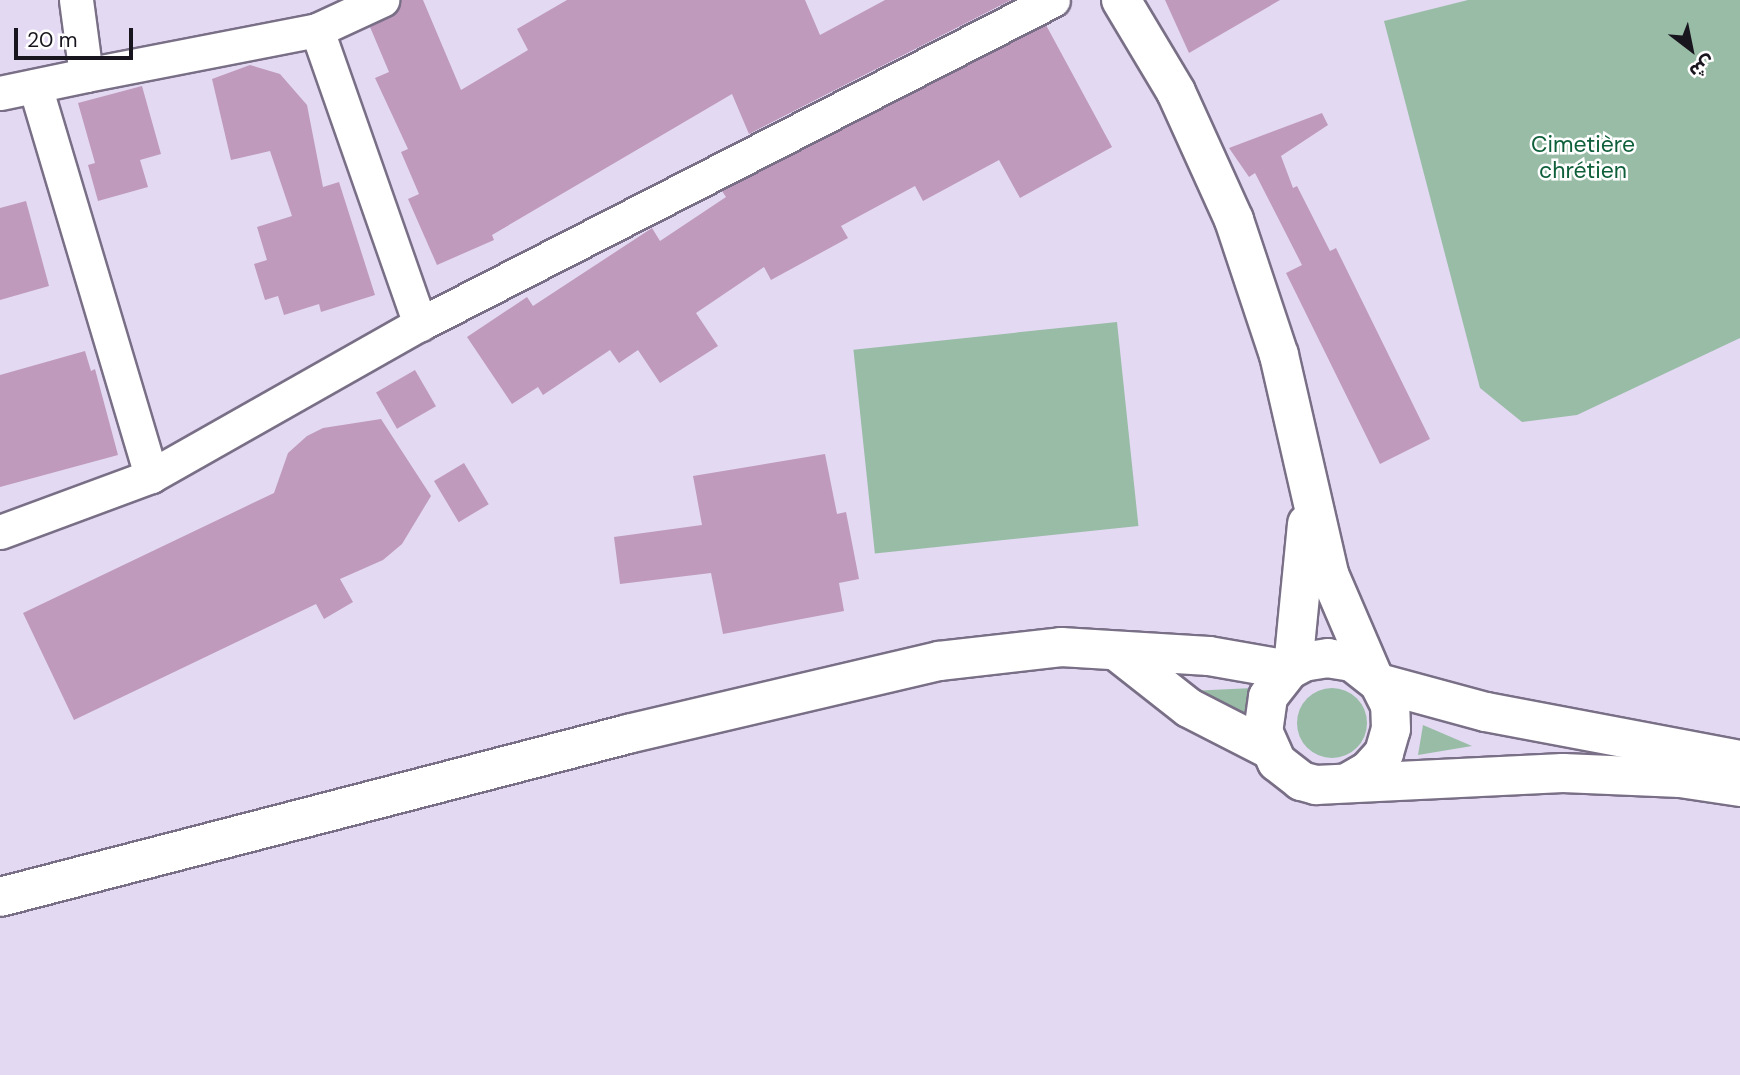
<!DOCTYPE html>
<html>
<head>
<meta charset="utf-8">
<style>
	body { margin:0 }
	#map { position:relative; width:1740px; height:1075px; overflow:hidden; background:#e3d9f3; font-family:"DM Sans","Noto Sans Arabic",sans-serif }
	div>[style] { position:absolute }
	.green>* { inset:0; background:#99bca6; transform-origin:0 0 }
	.round { border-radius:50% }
	.building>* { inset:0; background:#bf9abd; transform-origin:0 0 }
	.roads { filter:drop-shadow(2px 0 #796f86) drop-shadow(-2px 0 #796f86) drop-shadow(0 2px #796f86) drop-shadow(0 -2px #796f86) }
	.minor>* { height:33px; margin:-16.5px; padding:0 16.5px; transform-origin:16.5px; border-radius:16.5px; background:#fff }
	.tertiary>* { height:38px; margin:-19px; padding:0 19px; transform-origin:19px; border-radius:19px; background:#fff }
	.secondary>* { height:38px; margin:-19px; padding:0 19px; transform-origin:19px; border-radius:19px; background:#fff }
	.primary>* { height:38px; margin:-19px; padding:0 19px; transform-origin:19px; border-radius:19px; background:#fff }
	span { translate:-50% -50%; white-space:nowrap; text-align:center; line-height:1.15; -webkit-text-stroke:5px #fff; paint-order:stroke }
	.park-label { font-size:23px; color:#0e5f3a }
	.north { position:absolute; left:1656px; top:14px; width:70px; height:70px; -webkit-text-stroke:5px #fff; paint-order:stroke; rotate:148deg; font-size:19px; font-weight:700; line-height:28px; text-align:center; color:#19151e }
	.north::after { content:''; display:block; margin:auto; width:24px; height:32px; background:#19151e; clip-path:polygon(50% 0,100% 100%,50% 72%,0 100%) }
	.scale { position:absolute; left:14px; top:28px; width:119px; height:32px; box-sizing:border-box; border:4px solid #19151e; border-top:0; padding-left:9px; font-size:21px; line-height:24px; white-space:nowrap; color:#19151e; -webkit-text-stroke:5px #fff; paint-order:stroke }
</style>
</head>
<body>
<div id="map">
	<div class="green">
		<div style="clip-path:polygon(1468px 0,1740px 0,1740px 338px,1577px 415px,1522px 422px,1480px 388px,1384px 21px)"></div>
		<div style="left:1117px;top:322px;width:205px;height:265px;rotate:84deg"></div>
		<div class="round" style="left:1297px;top:688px;width:70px;height:70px"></div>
		<div style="clip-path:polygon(1253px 688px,1244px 718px,1189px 691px)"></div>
		<div style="clip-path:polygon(1423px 725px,1472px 746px,1418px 755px)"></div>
	</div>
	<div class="building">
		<div style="clip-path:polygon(401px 0,423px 0,461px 90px,528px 50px,517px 29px,567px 0,805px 0,820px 35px,885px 0,1011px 0,749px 134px,732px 94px,492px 235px,494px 240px,437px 265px,408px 199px,419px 194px,401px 152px,408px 149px,375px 78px,389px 72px,370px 27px,397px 12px)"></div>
		<div style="clip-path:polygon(1165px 0,1280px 0,1189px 53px)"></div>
		<div style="clip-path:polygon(1046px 25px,1112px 147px,1020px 198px,999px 160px,923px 201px,915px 186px,841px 226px,848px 238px,771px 280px,764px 267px,696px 313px,718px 346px,660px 383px,638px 350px,619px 363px,610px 350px,543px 395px,538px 387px,512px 404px,467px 337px,527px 297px,533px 306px,652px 228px,660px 241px,726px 197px,722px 191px)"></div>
		<div style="clip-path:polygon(250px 65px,280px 74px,307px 105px,323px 187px,339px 182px,375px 295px,321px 312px,319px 304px,284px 315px,278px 296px,265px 300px,254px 264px,267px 260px,257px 227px,292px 216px,270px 151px,231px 160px,212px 79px)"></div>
		<div style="clip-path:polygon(142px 86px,161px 154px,140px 160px,148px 187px,98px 201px,88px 165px,95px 163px,78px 103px)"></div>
		<div style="clip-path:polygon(1322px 113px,1328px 125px,1281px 156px,1293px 188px,1297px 186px,1330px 251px,1336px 248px,1430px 439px,1380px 464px,1286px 273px,1302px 265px,1255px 173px,1249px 177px,1229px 148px)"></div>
		<div style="clip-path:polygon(26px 201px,49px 286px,0 300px,0 208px)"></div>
		<div style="clip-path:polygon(85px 351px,91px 371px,95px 369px,118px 455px,0 487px,0 375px)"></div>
		<div style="left:415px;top:370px;width:42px;height:45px;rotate:60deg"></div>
		<div style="clip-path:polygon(381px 419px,431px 496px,402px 544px,383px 560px,340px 579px,353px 602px,324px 619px,316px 604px,74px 720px,23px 613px,274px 493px,288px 453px,307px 436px,323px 428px)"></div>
		<div style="clip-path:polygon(825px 454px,837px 514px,846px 512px,859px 579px,839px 583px,844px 611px,723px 634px,711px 573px,620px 584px,614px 537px,702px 525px,693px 476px)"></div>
		<div style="left:464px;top:463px;width:48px;height:35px;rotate:59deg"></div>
	</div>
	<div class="roads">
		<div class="minor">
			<div style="left:317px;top:30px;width:312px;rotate:70.7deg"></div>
			<div style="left:86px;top:75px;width:235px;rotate:-11deg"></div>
			<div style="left:317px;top:30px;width:72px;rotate:-24.8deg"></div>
			<div style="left:35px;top:86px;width:407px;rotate:73.4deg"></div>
			<div style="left:0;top:93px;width:88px;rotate:-11.8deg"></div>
			<div style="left:86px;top:75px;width:76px;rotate:-97.6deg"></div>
			<div style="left:0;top:532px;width:161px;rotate:-20.3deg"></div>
			<div style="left:151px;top:476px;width:309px;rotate:-29.5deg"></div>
			<div style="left:420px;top:324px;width:711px;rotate:-27.11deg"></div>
		</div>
		<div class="tertiary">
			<div style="left:1121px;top:0;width:107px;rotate:59.1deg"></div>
			<div style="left:1176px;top:92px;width:141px;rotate:65.6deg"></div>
			<div style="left:1234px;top:220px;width:142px;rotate:71.6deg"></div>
			<div style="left:1279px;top:355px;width:225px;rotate:77.1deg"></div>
			<div style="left:1329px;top:574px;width:111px;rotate:66.7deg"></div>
			<div style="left:1293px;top:667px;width:144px;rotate:-84.4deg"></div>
		</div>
		<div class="secondary">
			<div style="left:1119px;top:653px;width:89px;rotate:38.2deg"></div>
			<div style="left:1189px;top:708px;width:90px;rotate:27.1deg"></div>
			<div style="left:0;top:897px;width:649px;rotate:-14.55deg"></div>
			<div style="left:628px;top:734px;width:319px;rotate:-13.2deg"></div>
			<div style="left:939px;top:661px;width:123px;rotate:-6.5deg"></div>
			<div style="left:1061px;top:647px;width:148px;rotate:3.5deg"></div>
			<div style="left:1209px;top:656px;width:81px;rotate:9.9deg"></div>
		</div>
		<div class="primary">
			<div style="left:1379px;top:683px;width:111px;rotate:15.2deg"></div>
			<div style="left:1486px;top:712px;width:258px;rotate:10.7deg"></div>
			<div style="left:1347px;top:783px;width:24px;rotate:-30deg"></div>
			<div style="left:1368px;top:771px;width:24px;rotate:-48deg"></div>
			<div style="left:1384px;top:753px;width:25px;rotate:-74deg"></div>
			<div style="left:1391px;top:729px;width:24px;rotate:-92deg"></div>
			<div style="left:1390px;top:705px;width:25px;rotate:-117deg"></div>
			<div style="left:1379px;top:683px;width:34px;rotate:-142deg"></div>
			<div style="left:1352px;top:662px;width:24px;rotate:-171deg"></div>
			<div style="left:1328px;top:658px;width:24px;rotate:171deg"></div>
			<div style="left:1304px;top:662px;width:17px;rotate:152deg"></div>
			<div style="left:1289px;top:670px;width:34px;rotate:128deg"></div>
			<div style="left:1268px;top:697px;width:34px;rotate:98deg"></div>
			<div style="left:1263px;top:731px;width:34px;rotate:66deg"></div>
			<div style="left:1277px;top:762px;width:31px;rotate:38deg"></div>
			<div style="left:1301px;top:781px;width:16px;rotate:15deg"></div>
			<div style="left:1316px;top:785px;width:247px;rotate:-2.8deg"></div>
			<div style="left:1563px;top:773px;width:117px;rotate:2.4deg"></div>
			<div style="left:1680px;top:778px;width:61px;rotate:8.5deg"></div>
		</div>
	</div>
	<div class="park-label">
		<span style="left:1583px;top:157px">Cimetière<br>chrétien</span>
	</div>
	<div class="north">ش</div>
	<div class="scale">20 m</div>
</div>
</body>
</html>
